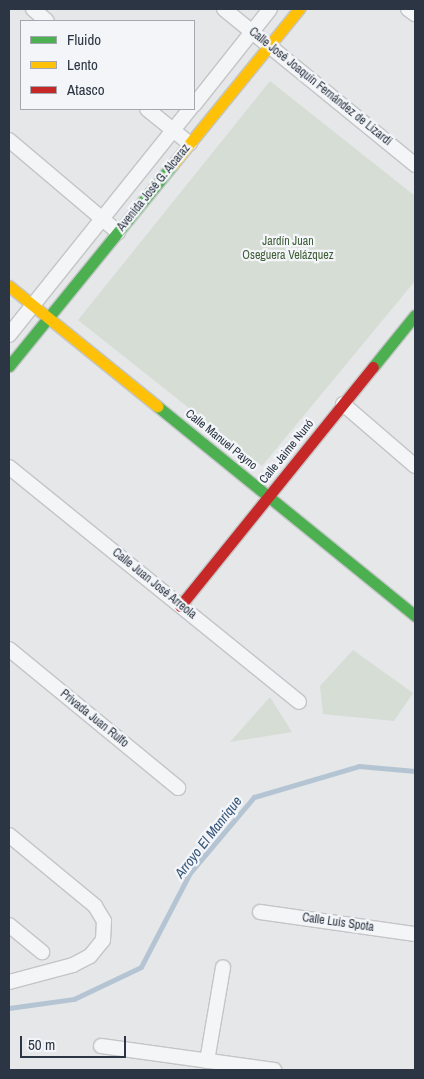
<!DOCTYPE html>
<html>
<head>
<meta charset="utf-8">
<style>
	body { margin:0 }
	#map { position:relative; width:424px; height:1079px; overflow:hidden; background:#e5e7e9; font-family:"Archivo Narrow",sans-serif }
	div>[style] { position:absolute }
	.green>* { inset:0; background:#d6ddd5 }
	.stream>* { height:4.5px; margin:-2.25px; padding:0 2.25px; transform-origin:2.25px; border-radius:2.25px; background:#b4c4d3 }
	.roads { filter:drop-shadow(1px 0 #c3c5c7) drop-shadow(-1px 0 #c3c5c7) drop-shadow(0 1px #c3c5c7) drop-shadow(0 -1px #c3c5c7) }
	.street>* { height:14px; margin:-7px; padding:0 7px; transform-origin:7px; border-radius:7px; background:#f4f5f6 }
	.fast>* { height:11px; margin:-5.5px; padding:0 5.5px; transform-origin:5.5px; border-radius:5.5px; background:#4caf50 }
	.slow>* { height:11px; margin:-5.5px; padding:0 5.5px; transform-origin:5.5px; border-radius:5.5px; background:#ffc107 }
	.jam>* { height:11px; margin:-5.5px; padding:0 5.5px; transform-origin:5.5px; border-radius:5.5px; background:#c62828 }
	span { translate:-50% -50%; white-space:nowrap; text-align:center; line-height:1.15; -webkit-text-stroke:4.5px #f3f5f8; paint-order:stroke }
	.street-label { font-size:12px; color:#2b3543 }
	.park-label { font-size:12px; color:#415f38 }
	.water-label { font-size:14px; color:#355577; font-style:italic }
	.frame { position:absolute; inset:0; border:10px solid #2b3543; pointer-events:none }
	.legend { position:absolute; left:20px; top:20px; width:175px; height:90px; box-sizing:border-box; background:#f3f5f8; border:1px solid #a3a8b0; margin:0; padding:6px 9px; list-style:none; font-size:15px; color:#2b3543 }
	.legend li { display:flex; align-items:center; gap:10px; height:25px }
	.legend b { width:25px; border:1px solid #a3a8b0 }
	.scale { position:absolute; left:20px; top:1036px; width:106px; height:22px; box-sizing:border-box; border:2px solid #2b3543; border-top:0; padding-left:6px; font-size:15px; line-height:18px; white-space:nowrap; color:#2b3543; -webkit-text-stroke:4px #f3f5f8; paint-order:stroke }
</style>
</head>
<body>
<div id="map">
	<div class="green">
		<div style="clip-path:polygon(270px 81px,415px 196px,415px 281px,262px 466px,78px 320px)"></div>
		<div style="clip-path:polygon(353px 650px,413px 693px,394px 721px,323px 714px,320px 686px)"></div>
		<div style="clip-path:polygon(270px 697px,292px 732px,230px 742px)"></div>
	</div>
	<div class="stream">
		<div style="left:9px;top:1008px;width:66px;rotate:-7.9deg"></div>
		<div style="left:74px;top:999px;width:74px;rotate:-25.5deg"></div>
		<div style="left:141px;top:967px;width:106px;rotate:-62.5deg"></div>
		<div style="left:190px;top:873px;width:99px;rotate:-49.9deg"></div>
		<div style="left:254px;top:797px;width:109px;rotate:-16.4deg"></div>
		<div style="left:359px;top:766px;width:56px;rotate:5.1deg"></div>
	</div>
	<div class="roads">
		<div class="street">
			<div style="left:33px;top:9px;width:18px;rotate:41deg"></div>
			<div style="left:224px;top:9px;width:247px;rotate:39.2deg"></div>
			<div style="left:408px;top:9px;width:9px;rotate:36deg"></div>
			<div style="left:194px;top:105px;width:122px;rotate:-51.6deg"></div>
			<div style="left:147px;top:109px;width:55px;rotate:39.1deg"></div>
			<div style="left:9px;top:140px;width:143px;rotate:40.2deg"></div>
			<div style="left:9px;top:335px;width:290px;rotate:-51.3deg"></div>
			<div style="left:343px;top:404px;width:95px;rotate:40.7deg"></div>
			<div style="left:9px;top:467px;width:373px;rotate:39deg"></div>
			<div style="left:9px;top:649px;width:219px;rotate:39.4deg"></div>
			<div style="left:9px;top:835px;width:112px;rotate:39.5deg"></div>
			<div style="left:95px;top:906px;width:17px;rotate:59deg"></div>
			<div style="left:104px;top:921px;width:19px;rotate:93deg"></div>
			<div style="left:103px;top:940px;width:21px;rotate:129deg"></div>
			<div style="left:90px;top:956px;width:19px;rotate:152deg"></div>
			<div style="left:73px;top:965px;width:66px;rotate:165.1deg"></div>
			<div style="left:260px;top:912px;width:157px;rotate:8.1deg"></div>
			<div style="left:9px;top:925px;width:43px;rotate:39.3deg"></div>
			<div style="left:101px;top:1046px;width:175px;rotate:7.9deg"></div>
			<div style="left:207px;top:1061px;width:95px;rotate:-80.3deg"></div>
		</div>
		<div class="fast">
			<div style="left:9px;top:366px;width:260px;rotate:-50.9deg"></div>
			<div style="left:373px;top:367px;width:67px;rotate:-51.1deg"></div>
			<div style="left:157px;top:406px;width:333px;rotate:39.1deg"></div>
		</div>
		<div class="slow">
			<div style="left:173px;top:164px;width:200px;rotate:-50.9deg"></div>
			<div style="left:9px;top:286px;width:191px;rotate:39deg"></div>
		</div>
		<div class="jam">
			<div style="left:180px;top:606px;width:307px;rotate:-51.1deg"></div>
		</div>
	</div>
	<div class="street-label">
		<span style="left:320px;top:87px;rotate:39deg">Calle José Joaquín Fernández de Lizardi</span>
		<span style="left:154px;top:188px;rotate:-51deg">Avenida José G. Alcaraz</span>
		<span style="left:221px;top:440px;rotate:39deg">Calle Manuel Payno</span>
		<span style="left:287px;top:452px;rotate:-51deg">Calle Jaime Nunó</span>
		<span style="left:154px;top:584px;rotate:39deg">Calle Juan José Arreola</span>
		<span style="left:94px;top:719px;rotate:39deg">Privada Juan Rulfo</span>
		<span style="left:338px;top:923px;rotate:8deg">Calle Luis Spota</span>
	</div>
	<div class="park-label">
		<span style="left:288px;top:249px">Jardín Juan<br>Oseguera Velázquez</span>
	</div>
	<div class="water-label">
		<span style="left:208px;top:837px;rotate:-52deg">Arroyo El Manrique</span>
	</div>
	<div class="frame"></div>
	<ul class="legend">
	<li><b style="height:6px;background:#4caf50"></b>Fluido</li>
	<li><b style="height:6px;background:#ffc107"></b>Lento</li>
	<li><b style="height:6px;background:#c62828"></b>Atasco</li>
	</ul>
	<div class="scale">50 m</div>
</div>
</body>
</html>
